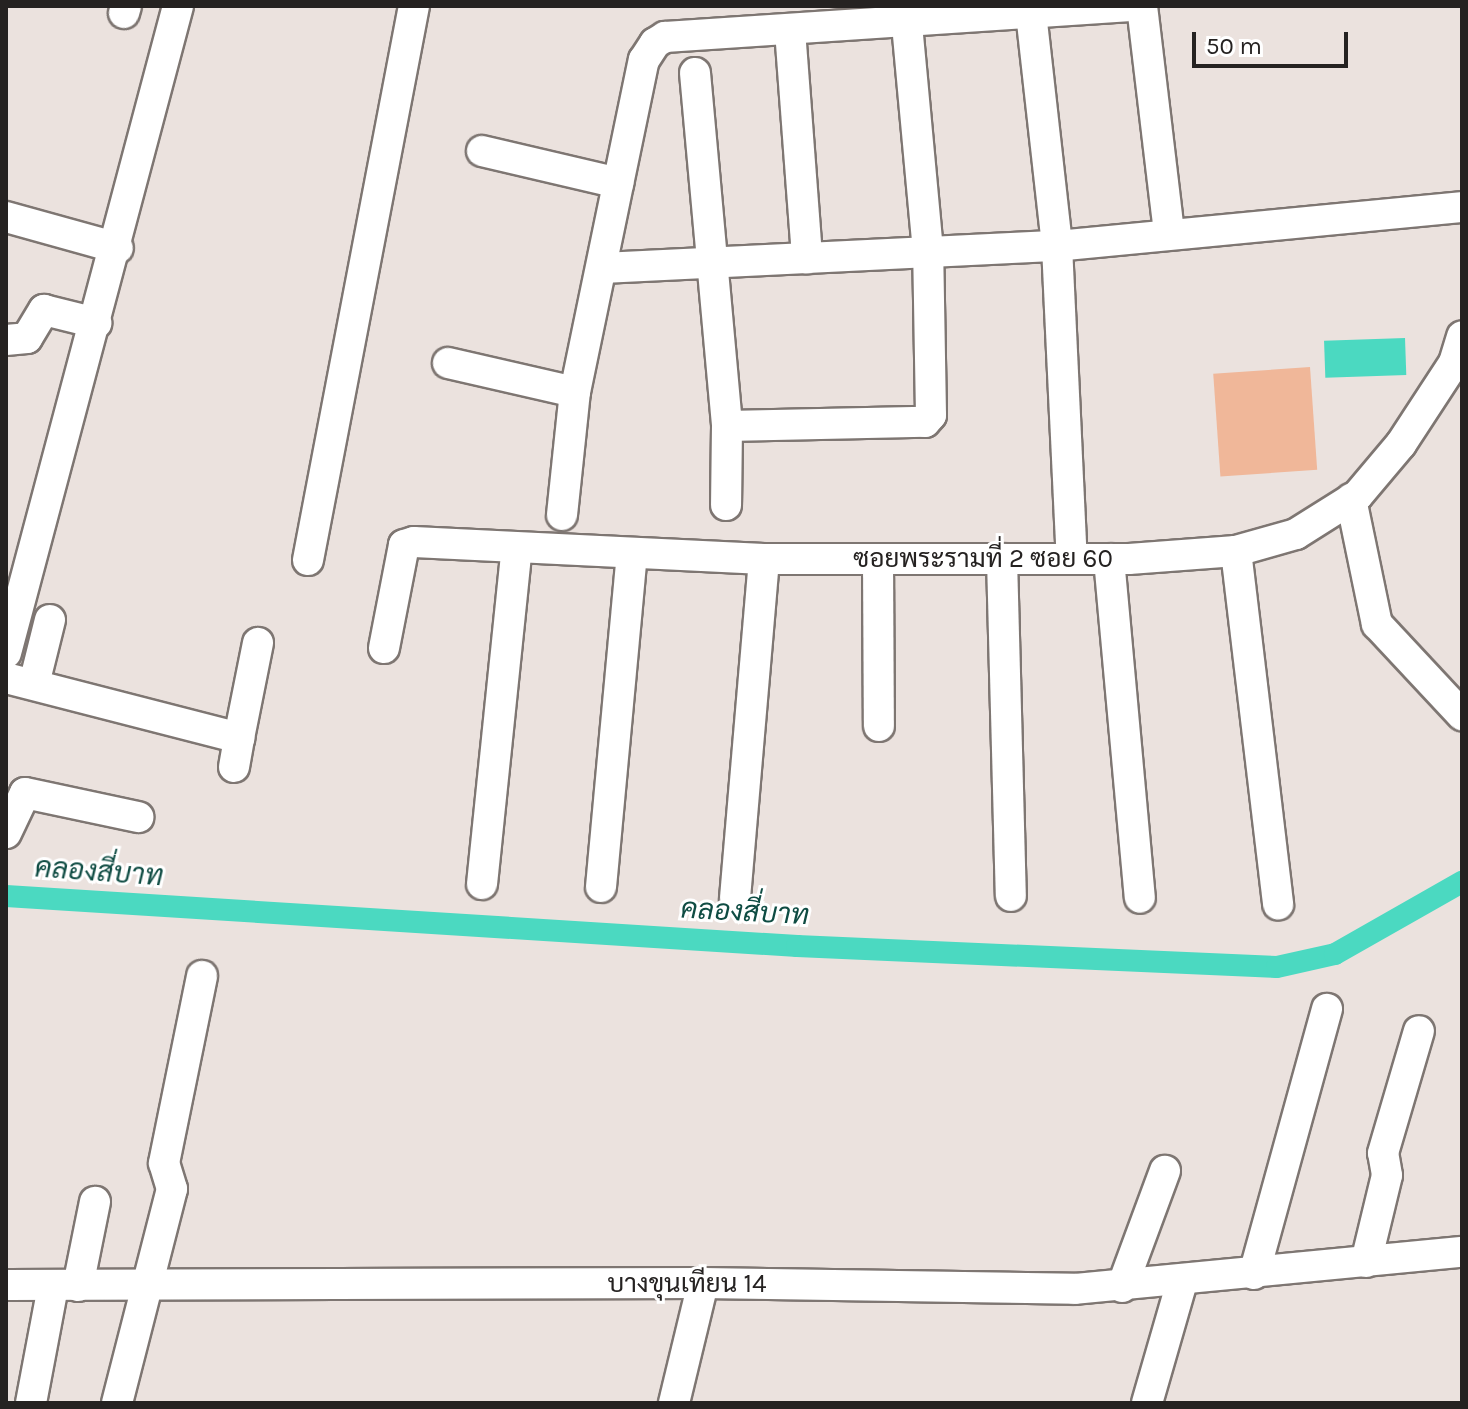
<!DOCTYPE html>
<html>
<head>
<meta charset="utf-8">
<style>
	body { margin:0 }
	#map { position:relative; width:1468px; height:1409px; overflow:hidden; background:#ebe2de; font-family:Karla,Sarabun,sans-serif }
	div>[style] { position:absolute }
	.green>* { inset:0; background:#f0b799; transform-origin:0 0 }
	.water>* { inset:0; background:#4bd9c1; transform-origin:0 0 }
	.canal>* { height:22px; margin:-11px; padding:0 11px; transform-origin:11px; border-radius:11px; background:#4bd9c1 }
	.roads { filter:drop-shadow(2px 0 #7e7672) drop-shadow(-2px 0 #7e7672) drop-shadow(0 2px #7e7672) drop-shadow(0 -2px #7e7672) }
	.minor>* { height:30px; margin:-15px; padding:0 15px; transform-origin:15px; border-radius:15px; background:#fff }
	span { translate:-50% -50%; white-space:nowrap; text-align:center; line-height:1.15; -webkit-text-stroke:6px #fff; paint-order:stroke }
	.street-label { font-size:26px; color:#252221 }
	.water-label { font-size:28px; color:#0f4c43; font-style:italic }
	.frame { position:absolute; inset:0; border:8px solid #252221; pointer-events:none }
	.scale { position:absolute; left:1192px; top:32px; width:156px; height:36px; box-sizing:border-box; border:4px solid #252221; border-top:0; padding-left:10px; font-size:24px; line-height:28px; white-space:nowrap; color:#252221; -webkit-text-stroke:6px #fff; paint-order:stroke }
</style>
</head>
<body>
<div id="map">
	<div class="green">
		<div style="left:1310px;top:367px;width:103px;height:97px;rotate:86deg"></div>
	</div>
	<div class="water">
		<div style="left:1405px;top:338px;width:37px;height:81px;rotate:88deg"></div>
	</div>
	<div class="canal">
		<div style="left:6px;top:896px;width:793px;rotate:3.62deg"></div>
		<div style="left:797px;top:946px;width:480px;rotate:2.5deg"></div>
		<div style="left:1277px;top:967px;width:59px;rotate:-12.6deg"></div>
		<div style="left:1335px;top:954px;width:146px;rotate:-29.6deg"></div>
	</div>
	<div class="roads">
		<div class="minor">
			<div style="left:1142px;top:6px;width:227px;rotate:83.2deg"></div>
			<div style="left:124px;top:13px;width:7px;rotate:-74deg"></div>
			<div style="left:1031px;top:13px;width:234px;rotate:83.6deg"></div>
			<div style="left:1057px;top:246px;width:313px;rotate:87.3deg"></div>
			<div style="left:790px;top:30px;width:229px;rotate:85.7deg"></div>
			<div style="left:695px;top:73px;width:354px;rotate:84.8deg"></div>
			<div style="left:727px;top:426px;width:79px;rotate:90.7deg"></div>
			<div style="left:482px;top:151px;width:140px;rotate:13.2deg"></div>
			<div style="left:6px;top:217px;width:116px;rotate:15.5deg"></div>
			<div style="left:602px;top:268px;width:456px;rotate:-2.8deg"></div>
			<div style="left:1057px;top:246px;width:407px;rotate:-5.5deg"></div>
			<div style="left:6px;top:340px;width:21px;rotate:-5deg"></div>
			<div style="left:27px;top:338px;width:33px;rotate:-59deg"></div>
			<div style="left:44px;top:310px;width:54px;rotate:14deg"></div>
			<div style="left:448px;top:363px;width:130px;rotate:12.9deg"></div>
			<div style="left:727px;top:426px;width:198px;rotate:-1.2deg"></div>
			<div style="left:925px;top:422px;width:9px;rotate:-49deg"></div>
			<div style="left:931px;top:415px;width:164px;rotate:-91deg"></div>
			<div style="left:928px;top:251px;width:229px;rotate:-95.3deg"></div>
			<div style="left:1351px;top:499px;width:128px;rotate:78.3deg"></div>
			<div style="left:1377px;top:624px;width:125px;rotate:47deg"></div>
			<div style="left:562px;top:515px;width:124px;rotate:-84deg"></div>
			<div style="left:575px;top:392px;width:339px;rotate:-78.3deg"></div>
			<div style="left:644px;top:60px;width:20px;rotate:-57deg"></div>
			<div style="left:655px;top:43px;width:12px;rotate:-31deg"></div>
			<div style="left:665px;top:37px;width:463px;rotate:-3.8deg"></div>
			<div style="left:1236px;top:551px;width:356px;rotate:83.2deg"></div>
			<div style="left:878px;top:559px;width:167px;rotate:89.7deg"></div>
			<div style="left:1002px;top:559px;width:337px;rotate:88.5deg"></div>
			<div style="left:1109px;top:559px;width:340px;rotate:84.8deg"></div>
			<div style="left:308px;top:560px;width:564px;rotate:-79.17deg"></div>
			<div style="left:384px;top:648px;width:105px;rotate:-79deg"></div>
			<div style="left:404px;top:545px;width:10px;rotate:-17deg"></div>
			<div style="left:414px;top:542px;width:350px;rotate:2.8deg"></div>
			<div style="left:764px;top:559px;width:365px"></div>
			<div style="left:1129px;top:559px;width:107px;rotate:-4.3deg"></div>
			<div style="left:1236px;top:551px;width:62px;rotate:-15.8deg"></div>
			<div style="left:1296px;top:534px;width:73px;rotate:-32.2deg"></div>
			<div style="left:1358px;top:495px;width:67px;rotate:-49.9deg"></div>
			<div style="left:1401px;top:444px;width:97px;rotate:-56.8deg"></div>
			<div style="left:1454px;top:363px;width:28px;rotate:-73deg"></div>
			<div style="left:6px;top:653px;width:669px;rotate:-75.11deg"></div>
			<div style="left:6px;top:678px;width:241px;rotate:14.4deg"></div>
			<div style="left:239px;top:738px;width:97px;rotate:-78.7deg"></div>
			<div style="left:34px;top:684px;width:66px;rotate:-76deg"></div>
			<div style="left:234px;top:767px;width:29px;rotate:-80deg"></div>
			<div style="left:6px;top:833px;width:44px;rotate:-64.6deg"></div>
			<div style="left:25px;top:793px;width:116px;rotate:12deg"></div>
			<div style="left:482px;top:884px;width:338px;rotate:-84.1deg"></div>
			<div style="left:601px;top:887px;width:333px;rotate:-84.7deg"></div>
			<div style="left:735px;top:898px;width:340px;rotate:-85.1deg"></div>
			<div style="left:1366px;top:1262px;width:89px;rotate:-76.4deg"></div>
			<div style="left:1387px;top:1175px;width:22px;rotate:-100deg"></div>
			<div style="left:1383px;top:1153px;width:127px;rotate:-73.6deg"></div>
			<div style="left:1254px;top:1274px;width:275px;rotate:-74.6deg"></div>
			<div style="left:6px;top:1285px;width:697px;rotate:-0.16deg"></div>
			<div style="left:703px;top:1283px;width:372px;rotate:0.9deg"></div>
			<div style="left:1075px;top:1289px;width:389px;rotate:-5.5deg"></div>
			<div style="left:78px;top:1286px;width:86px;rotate:-78.6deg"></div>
			<div style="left:1122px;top:1287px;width:124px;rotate:-69.7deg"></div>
			<div style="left:31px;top:1403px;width:118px;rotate:-79.3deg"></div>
			<div style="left:117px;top:1403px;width:221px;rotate:-75.6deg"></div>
			<div style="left:172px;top:1189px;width:27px;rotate:-107deg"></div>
			<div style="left:164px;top:1163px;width:191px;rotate:-78.5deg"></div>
			<div style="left:674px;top:1403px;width:123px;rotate:-76.4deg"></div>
			<div style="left:1147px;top:1403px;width:126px;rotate:-73.9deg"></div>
		</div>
	</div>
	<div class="street-label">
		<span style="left:983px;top:559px">ซอยพระรามที่ 2 ซอย 60</span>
		<span style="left:687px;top:1284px">บางขุนเทียน 14</span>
	</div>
	<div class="water-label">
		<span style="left:99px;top:872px;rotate:4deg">คลองสี่บาท</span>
		<span style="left:745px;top:912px;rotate:3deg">คลองสี่บาท</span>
	</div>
	<div class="frame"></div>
	<div class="scale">50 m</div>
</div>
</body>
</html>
